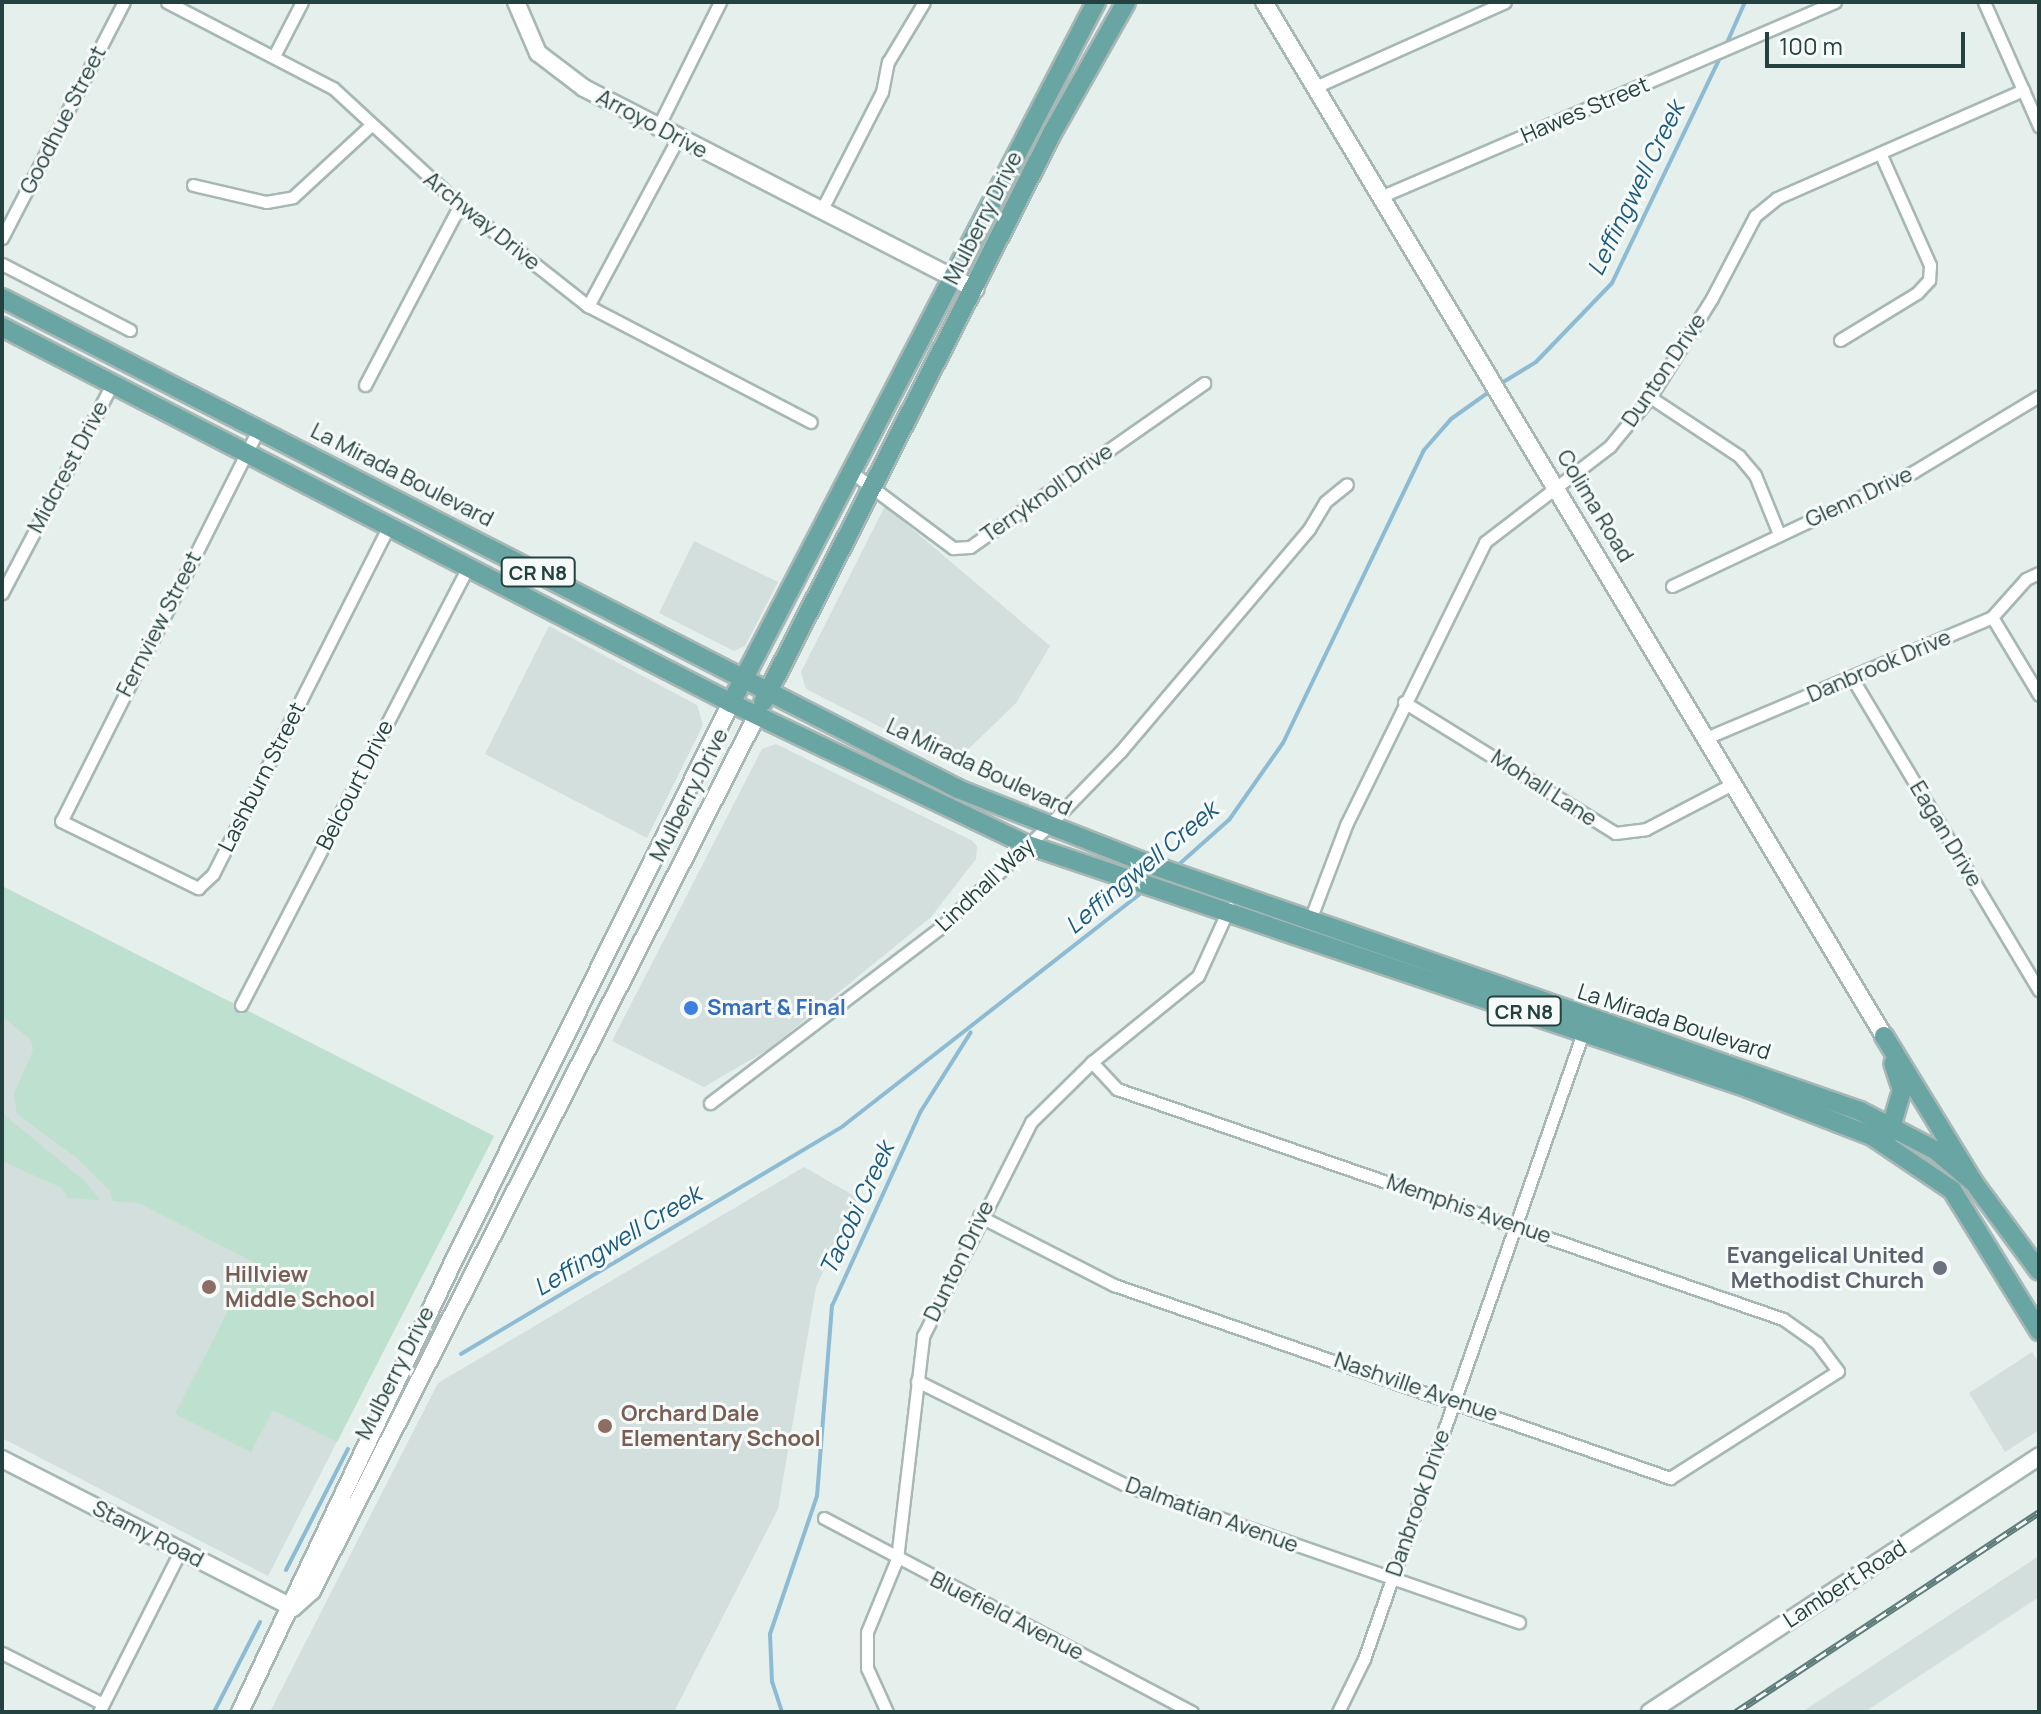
<!DOCTYPE html>
<html>
<head>
<meta charset="utf-8">
<style>
	body { margin:0 }
	#map { position:relative; width:2041px; height:1714px; overflow:hidden; background:#e5efec; font-family:Manrope,sans-serif }
	div>[style] { position:absolute }
	.built>* { inset:0; background:#d3dfdc }
	.green>* { inset:0; background:#bee0ce }
	.stream>* { height:4px; margin:-2px; padding:0 2px; transform-origin:2px; border-radius:2px; background:#8dbbd4 }
	.roads { filter:drop-shadow(2px 0 #a7b7b5) drop-shadow(-2px 0 #a7b7b5) drop-shadow(0 2px #a7b7b5) drop-shadow(0 -2px #a7b7b5) }
	.street>* { height:11px; margin:-5.5px; padding:0 5.5px; transform-origin:5.5px; border-radius:5.5px; background:#fff }
	.secondary>* { height:16px; margin:-8px; padding:0 8px; transform-origin:8px; border-radius:8px; background:#fff }
	.primary>* { height:18px; margin:-9px; padding:0 9px; transform-origin:9px; border-radius:9px; background:#69a5a2 }
	.rail>* { height:7px; margin-top:-3.5px; transform-origin:0; background:repeating-linear-gradient(90deg,#f6fbf9 0 12px,#5e7c7a 0 24px); box-sizing:border-box; border-block:2px solid #5e7c7a }
	.dots>* { width:22px; height:22px; translate:-50% -50%; box-sizing:border-box; border:4px solid #f6fbf9; border-radius:50% }
	span { translate:-50% -50%; white-space:nowrap; text-align:center; line-height:1.15; -webkit-text-stroke:6px #f6fbf9; paint-order:stroke }
	.shield-label span { padding:2px 6px; background:#f6fbf9; border:2px solid; border-radius:6px; -webkit-text-stroke-width:0 }
	.shield-label { font-size:20px; color:#23413f; font-weight:700 }
	.street-label { font-size:22px; color:#23413f }
	.shop-label { font-size:22px; color:#366cbe; font-weight:700 }
	.left { translate:0 -50%; text-align:left }
	.worship-label { font-size:22px; color:#5b616d; font-weight:700 }
	.right { translate:-100% -50%; text-align:right }
	.education-label { font-size:22px; color:#785e54; font-weight:700 }
	.water-label { font-size:24px; color:#1b5a7f; font-style:italic }
	.frame { position:absolute; inset:0; border:4px solid #23413f; pointer-events:none }
	.scale { position:absolute; left:1765px; top:32px; width:200px; height:36px; box-sizing:border-box; border:4px solid #23413f; border-top:0; padding-left:10px; font-size:24px; line-height:28px; white-space:nowrap; color:#23413f; -webkit-text-stroke:6px #f6fbf9; paint-order:stroke }
</style>
</head>
<body>
<div id="map">
	<div class="built">
		<div style="clip-path:polygon(885px 506px,1050px 646px,1016px 703px,953px 764px,806px 689px,801px 672px)"></div>
		<div style="clip-path:polygon(694px 541px,778px 582px,745px 646px,734px 651px,659px 613px)"></div>
		<div style="clip-path:polygon(549px 626px,697px 705px,703px 725px,647px 838px,485px 754px)"></div>
		<div style="clip-path:polygon(776px 744px,971px 840px,977px 846px,976px 859px,931px 917px,769px 1049px,704px 1087px,612px 1041px,762px 749px)"></div>
		<div style="clip-path:polygon(2px 886px,494px 1136px,268px 1576px,2px 1438px)"></div>
		<div style="clip-path:polygon(804px 1167px,858px 1198px,816px 1287px,778px 1509px,674px 1712px,270px 1712px,438px 1383px)"></div>
		<div style="clip-path:polygon(2032px 1352px,2039px 1363px,2039px 1430px,2005px 1452px,1969px 1393px)"></div>
		<div style="clip-path:polygon(2039px 1556px,2039px 1597px,1865px 1712px,1802px 1712px)"></div>
	</div>
	<div class="green">
		<div style="clip-path:polygon(2px 886px,494px 1136px,337px 1442px,273px 1410px,251px 1452px,175px 1414px,253px 1262px,139px 1203px,113px 1201px,110px 1191px,77px 1158px,17px 1114px,14px 1093px,33px 1051px,31px 1040px,2px 1016px)"></div>
		<div style="clip-path:polygon(2px 1113px,87px 1183px,100px 1200px,68px 1198px,62px 1188px,2px 1161px)"></div>
	</div>
	<div class="stream">
		<div style="left:1726px;top:45px;width:47px;rotate:-66.2deg"></div>
		<div style="left:1500px;top:384px;width:42px;rotate:-31.4deg"></div>
		<div style="left:1536px;top:362px;width:110px;rotate:-46.1deg"></div>
		<div style="left:1612px;top:283px;width:255px;rotate:-64.4deg"></div>
		<div style="left:1176px;top:867px;width:71px;rotate:-41.6deg"></div>
		<div style="left:1229px;top:820px;width:94px;rotate:-55deg"></div>
		<div style="left:1283px;top:743px;width:325px;rotate:-64.3deg"></div>
		<div style="left:1424px;top:450px;width:41px;rotate:-48.9deg"></div>
		<div style="left:1451px;top:419px;width:52px;rotate:-35.5deg"></div>
		<div style="left:461px;top:1354px;width:445px;rotate:-30.8deg"></div>
		<div style="left:843px;top:1126px;width:380px;rotate:-38deg"></div>
		<div style="left:286px;top:1570px;width:136px;rotate:-62.9deg"></div>
		<div style="left:214px;top:1712px;width:101px;rotate:-62.9deg"></div>
		<div style="left:782px;top:1712px;width:32px;rotate:-108deg"></div>
		<div style="left:772px;top:1682px;width:48px;rotate:-92.4deg"></div>
		<div style="left:770px;top:1634px;width:146px;rotate:-71.2deg"></div>
		<div style="left:817px;top:1496px;width:191px;rotate:-85.5deg"></div>
		<div style="left:832px;top:1306px;width:214px;rotate:-65.5deg"></div>
		<div style="left:921px;top:1111px;width:93px;rotate:-57.7deg"></div>
	</div>
	<div class="roads">
		<div class="street">
			<div style="left:167px;top:2px;width:187px;rotate:27.4deg"></div>
			<div style="left:333px;top:88px;width:173px;rotate:42.7deg"></div>
			<div style="left:460px;top:205px;width:163px;rotate:38.3deg"></div>
			<div style="left:588px;top:306px;width:251px;rotate:27.5deg"></div>
			<div style="left:1984px;top:2px;width:136px;rotate:66.1deg"></div>
			<div style="left:274px;top:56px;width:61px;rotate:-62.6deg"></div>
			<div style="left:1313px;top:88px;width:210px;rotate:-24.1deg"></div>
			<div style="left:657px;top:129px;width:142px;rotate:-63.6deg"></div>
			<div style="left:193px;top:185px;width:75px;rotate:13.1deg"></div>
			<div style="left:266px;top:202px;width:27px;rotate:-10deg"></div>
			<div style="left:293px;top:197px;width:105px;rotate:-42.7deg"></div>
			<div style="left:1380px;top:197px;width:495px;rotate:-23.2deg"></div>
			<div style="left:821px;top:211px;width:134px;rotate:-62.9deg"></div>
			<div style="left:882px;top:92px;width:31px;rotate:-79deg"></div>
			<div style="left:888px;top:62px;width:70px;rotate:-59deg"></div>
			<div style="left:2px;top:238px;width:266px;rotate:-62.7deg"></div>
			<div style="left:2px;top:264px;width:144px;rotate:27.3deg"></div>
			<div style="left:588px;top:306px;width:188px;rotate:-61.8deg"></div>
			<div style="left:1840px;top:340px;width:90px;rotate:-31.4deg"></div>
			<div style="left:1917px;top:293px;width:18px;rotate:-47deg"></div>
			<div style="left:1929px;top:280px;width:15px;rotate:-86deg"></div>
			<div style="left:1930px;top:265px;width:120px;rotate:-114deg"></div>
			<div style="left:365px;top:385px;width:204px;rotate:-62.2deg"></div>
			<div style="left:1650px;top:397px;width:107px;rotate:33.5deg"></div>
			<div style="left:1739px;top:456px;width:25px;rotate:50deg"></div>
			<div style="left:1755px;top:475px;width:64px;rotate:67.9deg"></div>
			<div style="left:259px;top:428px;width:440px;rotate:116.7deg"></div>
			<div style="left:61px;top:821px;width:153px;rotate:26.1deg"></div>
			<div style="left:198px;top:888px;width:21px;rotate:-43deg"></div>
			<div style="left:213px;top:874px;width:391px;rotate:-63.2deg"></div>
			<div style="left:850px;top:471px;width:129px;rotate:36.8deg"></div>
			<div style="left:953px;top:548px;width:17px;rotate:-3deg"></div>
			<div style="left:970px;top:547px;width:286px;rotate:-35deg"></div>
			<div style="left:1672px;top:586px;width:267px;rotate:-25.3deg"></div>
			<div style="left:1913px;top:472px;width:147px;rotate:-31.1deg"></div>
			<div style="left:2px;top:593px;width:236px;rotate:-62.2deg"></div>
			<div style="left:1992px;top:617px;width:91px;rotate:58.9deg"></div>
			<div style="left:1852px;top:678px;width:364px;rotate:59.1deg"></div>
			<div style="left:1404px;top:702px;width:248px;rotate:31.8deg"></div>
			<div style="left:1615px;top:833px;width:31px;rotate:-7deg"></div>
			<div style="left:1646px;top:829px;width:97px;rotate:-27.6deg"></div>
			<div style="left:1706px;top:738px;width:311px;rotate:-22.9deg"></div>
			<div style="left:1992px;top:617px;width:51px;rotate:-48.2deg"></div>
			<div style="left:2026px;top:579px;width:14px;rotate:-25deg"></div>
			<div style="left:1310px;top:920px;width:102px;rotate:-69.2deg"></div>
			<div style="left:1346px;top:825px;width:315px;rotate:-63.8deg"></div>
			<div style="left:1485px;top:542px;width:158px;rotate:-37.5deg"></div>
			<div style="left:1610px;top:446px;width:63px;rotate:-50.8deg"></div>
			<div style="left:1650px;top:397px;width:117px;rotate:-57.9deg"></div>
			<div style="left:1712px;top:298px;width:93px;rotate:-62.3deg"></div>
			<div style="left:1755px;top:216px;width:28px;rotate:-39deg"></div>
			<div style="left:1777px;top:198px;width:269px;rotate:-23.7deg"></div>
			<div style="left:241px;top:1005px;width:495px;rotate:-62.6deg"></div>
			<div style="left:710px;top:1103px;width:289px;rotate:-37.3deg"></div>
			<div style="left:940px;top:928px;width:147px;rotate:-43.3deg"></div>
			<div style="left:1047px;top:827px;width:105px;rotate:-45.8deg"></div>
			<div style="left:1120px;top:752px;width:292px;rotate:-49.7deg"></div>
			<div style="left:1309px;top:529px;width:31px;rotate:-59deg"></div>
			<div style="left:1325px;top:502px;width:28px;rotate:-39deg"></div>
			<div style="left:979px;top:1216px;width:152px;rotate:27.1deg"></div>
			<div style="left:1114px;top:1285px;width:589px;rotate:19.14deg"></div>
			<div style="left:1670px;top:1478px;width:199px;rotate:-32.5deg"></div>
			<div style="left:1838px;top:1371px;width:35px;rotate:-127deg"></div>
			<div style="left:1817px;top:1343px;width:42px;rotate:-144.8deg"></div>
			<div style="left:1783px;top:1319px;width:705px;rotate:-160.95deg"></div>
			<div style="left:1117px;top:1089px;width:37px;rotate:-133deg"></div>
			<div style="left:917px;top:1381px;width:236px;rotate:26.5deg"></div>
			<div style="left:1128px;top:1486px;width:414px;rotate:19.2deg"></div>
			<div style="left:824px;top:1518px;width:416px;rotate:27.8deg"></div>
			<div style="left:2px;top:1653px;width:113px;rotate:26.8deg"></div>
			<div style="left:99px;top:1712px;width:182px;rotate:-63.2deg"></div>
			<div style="left:887px;top:1712px;width:48px;rotate:-114.4deg"></div>
			<div style="left:867px;top:1668px;width:36px;rotate:-90deg"></div>
			<div style="left:867px;top:1632px;width:79px;rotate:-67.7deg"></div>
			<div style="left:897px;top:1559px;width:225px;rotate:-83.3deg"></div>
			<div style="left:923px;top:1336px;width:240px;rotate:-63.2deg"></div>
			<div style="left:1031px;top:1122px;width:86px;rotate:-44.5deg"></div>
			<div style="left:1092px;top:1062px;width:136px;rotate:-39.1deg"></div>
			<div style="left:1198px;top:976px;width:75px;rotate:-65.5deg"></div>
			<div style="left:1338px;top:1712px;width:59px;rotate:-63.9deg"></div>
			<div style="left:1364px;top:1659px;width:670px;rotate:-70.73deg"></div>
		</div>
		<div class="secondary">
			<div style="left:516px;top:2px;width:56px;rotate:66.7deg"></div>
			<div style="left:538px;top:53px;width:58px;rotate:37.3deg"></div>
			<div style="left:584px;top:88px;width:440px;rotate:27.2deg"></div>
			<div style="left:1264px;top:2px;width:1206px;rotate:59.05deg"></div>
			<div style="left:2px;top:1459px;width:327px;rotate:27.1deg"></div>
			<div style="left:293px;top:1608px;width:25px;rotate:-42deg"></div>
			<div style="left:312px;top:1591px;width:983px;rotate:-63.07deg"></div>
			<div style="left:240px;top:1712px;width:502px;rotate:-64.66deg"></div>
			<div style="left:455px;top:1258px;width:620px;rotate:-63.56deg"></div>
			<div style="left:1650px;top:1712px;width:466px;rotate:-33.3deg"></div>
		</div>
		<div class="primary">
			<div style="left:2px;top:298px;width:1075px;rotate:27.18deg"></div>
			<div style="left:958px;top:789px;width:199px;rotate:21.5deg"></div>
			<div style="left:1143px;top:862px;width:759px;rotate:19.15deg"></div>
			<div style="left:1860px;top:1111px;width:85px;rotate:27.5deg"></div>
			<div style="left:1935px;top:1150px;width:51px;rotate:40.2deg"></div>
			<div style="left:2px;top:327px;width:820px;rotate:27.28deg"></div>
			<div style="left:731px;top:703px;width:329px;rotate:25.6deg"></div>
			<div style="left:1028px;top:845px;width:760px;rotate:18.65deg"></div>
			<div style="left:1748px;top:1088px;width:133px;rotate:21.2deg"></div>
			<div style="left:1872px;top:1136px;width:97px;rotate:34deg"></div>
			<div style="left:1952px;top:1190px;width:166px;rotate:58.3deg"></div>
			<div style="left:763px;top:702px;width:638px;rotate:-63.07deg"></div>
			<div style="left:1052px;top:133px;width:150px;rotate:-60.5deg"></div>
			<div style="left:731px;top:703px;width:790px;rotate:-62.49deg"></div>
			<div style="left:1884px;top:1036px;width:172px;rotate:58.5deg"></div>
			<div style="left:1974px;top:1183px;width:109px;rotate:53.5deg"></div>
			<div style="left:1889px;top:1134px;width:46px;rotate:-73.5deg"></div>
			<div style="left:1902px;top:1090px;width:28px;rotate:-108deg"></div>
		</div>
	</div>
	<div class="rail">
		<div style="left:1736px;top:1712px;width:363px;rotate:-33.4deg"></div>
	</div>
	<div class="dots">
		<div style="left:691px;top:1008px;background:#3f7fe0"></div>
		<div style="left:1940px;top:1268px;background:#6b7280"></div>
		<div style="left:209px;top:1287px;background:#8d6e63"></div>
		<div style="left:605px;top:1426px;background:#8d6e63"></div>
	</div>
	<div class="shield-label">
		<span style="left:538px;top:572px">CR N8</span>
		<span style="left:1524px;top:1011px">CR N8</span>
	</div>
	<div class="street-label">
		<span style="left:1585px;top:110px;rotate:-23deg">Hawes Street</span>
		<span style="left:63px;top:120px;rotate:-63deg">Goodhue Street</span>
		<span style="left:652px;top:124px;rotate:28deg">Arroyo Drive</span>
		<span style="left:983px;top:218px;rotate:-63deg">Mulberry Drive</span>
		<span style="left:482px;top:221px;rotate:39deg">Archway Drive</span>
		<span style="left:1664px;top:370px;rotate:-56deg">Dunton Drive</span>
		<span style="left:68px;top:467px;rotate:-62deg">Midcrest Drive</span>
		<span style="left:402px;top:475px;rotate:27deg">La Mirada Boulevard</span>
		<span style="left:1047px;top:493px;rotate:-35deg">Terryknoll Drive</span>
		<span style="left:1859px;top:497px;rotate:-25deg">Glenn Drive</span>
		<span style="left:1595px;top:506px;rotate:59deg">Colima Road</span>
		<span style="left:159px;top:624px;rotate:-63deg">Fernview Street</span>
		<span style="left:1879px;top:666px;rotate:-23deg">Danbrook Drive</span>
		<span style="left:979px;top:767px;rotate:25deg">La Mirada Boulevard</span>
		<span style="left:262px;top:777px;rotate:-63deg">Lashburn Street</span>
		<span style="left:355px;top:785px;rotate:-63deg">Belcourt Drive</span>
		<span style="left:1544px;top:788px;rotate:33deg">Mohall Lane</span>
		<span style="left:689px;top:795px;rotate:-63deg">Mulberry Drive</span>
		<span style="left:1946px;top:834px;rotate:59deg">Eagan Drive</span>
		<span style="left:985px;top:885px;rotate:-43deg">Lindhall Way</span>
		<span style="left:1674px;top:1022px;rotate:18deg">La Mirada Boulevard</span>
		<span style="left:1469px;top:1209px;rotate:19deg">Memphis Avenue</span>
		<span style="left:959px;top:1261px;rotate:-64deg">Dunton Drive</span>
		<span style="left:395px;top:1373px;rotate:-63deg">Mulberry Drive</span>
		<span style="left:1416px;top:1387px;rotate:19deg">Nashville Avenue</span>
		<span style="left:1418px;top:1503px;rotate:-71deg">Danbrook Drive</span>
		<span style="left:1212px;top:1515px;rotate:20deg">Dalmatian Avenue</span>
		<span style="left:148px;top:1534px;rotate:27deg">Stamy Road</span>
		<span style="left:1845px;top:1584px;rotate:-33deg">Lambert Road</span>
		<span style="left:1007px;top:1616px;rotate:27deg">Bluefield Avenue</span>
	</div>
	<div class="shop-label">
		<span class="left" style="left:707px;top:1008px">Smart &amp; Final</span>
	</div>
	<div class="worship-label">
		<span class="right" style="left:1924px;top:1268px">Evangelical United<br>Methodist Church</span>
	</div>
	<div class="education-label">
		<span class="left" style="left:225px;top:1287px">Hillview<br>Middle School</span>
		<span class="left" style="left:621px;top:1426px">Orchard Dale<br>Elementary School</span>
	</div>
	<div class="water-label">
		<span style="left:1635px;top:188px;rotate:-64deg">Leffingwell Creek</span>
		<span style="left:1141px;top:867px;rotate:-40deg">Leffingwell Creek</span>
		<span style="left:856px;top:1208px;rotate:-65deg">Tacobi Creek</span>
		<span style="left:617px;top:1240px;rotate:-31deg">Leffingwell Creek</span>
	</div>
	<div class="frame"></div>
	<div class="scale">100 m</div>
</div>
</body>
</html>
